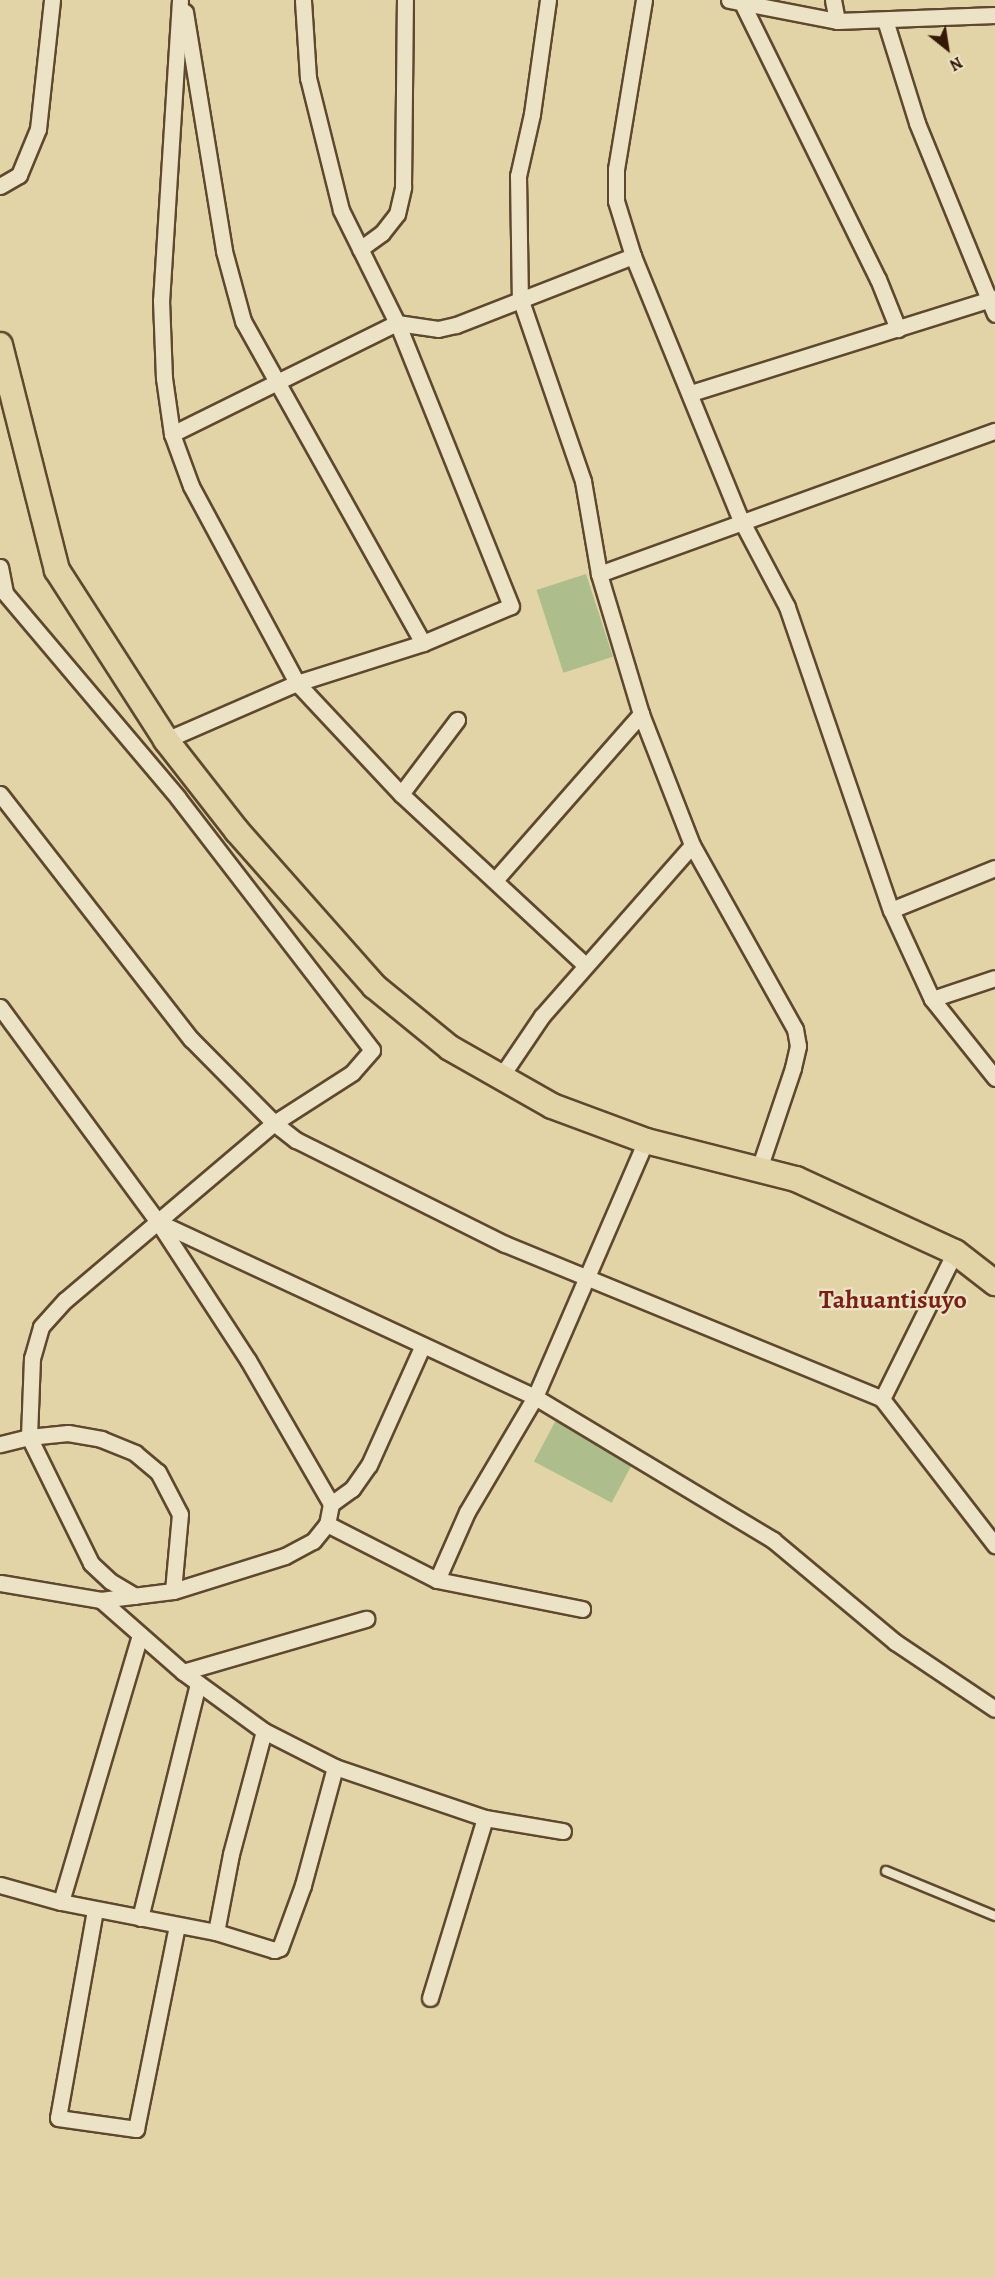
<!DOCTYPE html>
<html>
<head>
<meta charset="utf-8">
<style>
	body { margin:0 }
	#map { position:relative; width:995px; height:2278px; overflow:hidden; background:#e2d4a7; font-family:Alegreya,serif }
	div>[style] { position:absolute }
	.green>* { inset:0; background:#adbe8c; transform-origin:0 0 }
	.roads { filter:drop-shadow(2px 0 #5f482e) drop-shadow(-2px 0 #5f482e) drop-shadow(0 2px #5f482e) drop-shadow(0 -2px #5f482e) }
	.lane>* { height:8px; margin:-4px; padding:0 4px; transform-origin:4px; border-radius:4px; background:#ece3c6 }
	.street>* { height:15px; margin:-7.5px; padding:0 7.5px; transform-origin:7.5px; border-radius:7.5px; background:#ece3c6 }
	.primary>* { height:24px; margin:-12px; padding:0 12px; transform-origin:12px; border-radius:12px; background:#e2d4a7 }
	span { translate:-50% -50%; white-space:nowrap; text-align:center; line-height:1.15; -webkit-text-stroke:4.5px #ece3c6; paint-order:stroke }
	.neighbourhood-label { font-size:26px; color:#7a1f14; font-weight:700 }
	.north { position:absolute; left:917px; top:18px; width:60px; height:60px; -webkit-text-stroke:4px #ece3c6; paint-order:stroke; rotate:150deg; font-size:16px; font-weight:700; line-height:24px; text-align:center; color:#331906 }
	.north::after { content:''; display:block; margin:auto; width:21px; height:27px; background:#331906; clip-path:polygon(50% 0,100% 100%,50% 72%,0 100%) }
</style>
</head>
<body>
<div id="map">
	<div class="green">
		<div style="left:586px;top:574px;width:87px;height:52px;rotate:72deg"></div>
		<div style="left:556px;top:1420px;width:88px;height:47px;rotate:28deg"></div>
	</div>
	<div class="roads">
		<div class="lane">
			<div style="left:886px;top:1871px;width:118px;rotate:22.4deg"></div>
		</div>
		<div class="street">
			<div style="left:180px;top:0;width:301px;rotate:93.6deg"></div>
			<div style="left:161px;top:300px;width:78px;rotate:87.8deg"></div>
			<div style="left:164px;top:378px;width:57px;rotate:81.9deg"></div>
			<div style="left:172px;top:434px;width:55px;rotate:69.9deg"></div>
			<div style="left:191px;top:486px;width:224px;rotate:61.7deg"></div>
			<div style="left:297px;top:683px;width:152px;rotate:46.9deg"></div>
			<div style="left:401px;top:794px;width:251px;rotate:42.9deg"></div>
			<div style="left:548px;top:0;width:115px;rotate:98deg"></div>
			<div style="left:532px;top:114px;width:64px;rotate:102.7deg"></div>
			<div style="left:518px;top:176px;width:122px;rotate:89.1deg"></div>
			<div style="left:520px;top:298px;width:194px;rotate:71deg"></div>
			<div style="left:583px;top:481px;width:94px;rotate:80.2deg"></div>
			<div style="left:599px;top:574px;width:146px;rotate:73.3deg"></div>
			<div style="left:641px;top:714px;width:141px;rotate:68.7deg"></div>
			<div style="left:692px;top:845px;width:211px;rotate:60.8deg"></div>
			<div style="left:795px;top:1029px;width:17px;rotate:80deg"></div>
			<div style="left:798px;top:1046px;width:23px;rotate:103deg"></div>
			<div style="left:793px;top:1068px;width:107px;rotate:108.6deg"></div>
			<div style="left:644px;top:0;width:171px;rotate:99.4deg"></div>
			<div style="left:616px;top:169px;width:32px;rotate:90deg"></div>
			<div style="left:616px;top:201px;width:58px;rotate:72.8deg"></div>
			<div style="left:633px;top:256px;width:285px;rotate:67.8deg"></div>
			<div style="left:741px;top:520px;width:98px;rotate:62.1deg"></div>
			<div style="left:787px;top:607px;width:320px;rotate:71.1deg"></div>
			<div style="left:891px;top:910px;width:98px;rotate:65.3deg"></div>
			<div style="left:932px;top:999px;width:101px;rotate:51.4deg"></div>
			<div style="left:729px;top:0;width:110px;rotate:11deg"></div>
			<div style="left:837px;top:21px;width:158px;rotate:-2.2deg"></div>
			<div style="left:833px;top:0;width:21px;rotate:79deg"></div>
			<div style="left:742px;top:3px;width:308px;rotate:63.8deg"></div>
			<div style="left:878px;top:279px;width:54px;rotate:68.2deg"></div>
			<div style="left:185px;top:12px;width:242px;rotate:80.7deg"></div>
			<div style="left:224px;top:251px;width:73px;rotate:74.8deg"></div>
			<div style="left:243px;top:321px;width:369px;rotate:60.8deg"></div>
			<div style="left:885px;top:20px;width:108px;rotate:72.7deg"></div>
			<div style="left:917px;top:123px;width:206px;rotate:67.8deg"></div>
			<div style="left:0;top:186px;width:22px;rotate:-30deg"></div>
			<div style="left:19px;top:175px;width:50px;rotate:-67.6deg"></div>
			<div style="left:38px;top:129px;width:130px;rotate:-83.8deg"></div>
			<div style="left:360px;top:249px;width:27px;rotate:-36deg"></div>
			<div style="left:382px;top:233px;width:24px;rotate:-52deg"></div>
			<div style="left:397px;top:214px;width:28px;rotate:-77deg"></div>
			<div style="left:403px;top:187px;width:187px;rotate:-89.4deg"></div>
			<div style="left:691px;top:393px;width:318px;rotate:-17.4deg"></div>
			<div style="left:172px;top:434px;width:251px;rotate:-26.3deg"></div>
			<div style="left:397px;top:323px;width:41px;rotate:8.3deg"></div>
			<div style="left:438px;top:329px;width:18px;rotate:-13deg"></div>
			<div style="left:456px;top:325px;width:190px;rotate:-21.3deg"></div>
			<div style="left:0;top:567px;width:26px;rotate:79deg"></div>
			<div style="left:5px;top:593px;width:268px;rotate:49.8deg"></div>
			<div style="left:178px;top:798px;width:318px;rotate:52.4deg"></div>
			<div style="left:372px;top:1050px;width:30px;rotate:131deg"></div>
			<div style="left:352px;top:1073px;width:93px;rotate:147.3deg"></div>
			<div style="left:274px;top:1123px;width:274px;rotate:139.7deg"></div>
			<div style="left:65px;top:1300px;width:36px;rotate:132deg"></div>
			<div style="left:41px;top:1327px;width:32px;rotate:106deg"></div>
			<div style="left:32px;top:1358px;width:79px;rotate:92.2deg"></div>
			<div style="left:29px;top:1437px;width:30px;rotate:166deg"></div>
			<div style="left:599px;top:574px;width:421px;rotate:-19.9deg"></div>
			<div style="left:166px;top:740px;width:143px;rotate:-23.5deg"></div>
			<div style="left:297px;top:683px;width:132px;rotate:-17.6deg"></div>
			<div style="left:423px;top:643px;width:95px;rotate:-22.8deg"></div>
			<div style="left:511px;top:606px;width:305px;rotate:-111.9deg"></div>
			<div style="left:397px;top:323px;width:126px;rotate:-116.4deg"></div>
			<div style="left:341px;top:210px;width:136px;rotate:-104deg"></div>
			<div style="left:308px;top:78px;width:78px;rotate:-93.7deg"></div>
			<div style="left:0;top:794px;width:311px;rotate:52.1deg"></div>
			<div style="left:191px;top:1039px;width:118px;rotate:45.3deg"></div>
			<div style="left:274px;top:1123px;width:28px;rotate:38deg"></div>
			<div style="left:296px;top:1140px;width:233px;rotate:26.5deg"></div>
			<div style="left:505px;top:1244px;width:408px;rotate:22.3deg"></div>
			<div style="left:882px;top:1399px;width:185px;rotate:52.3deg"></div>
			<div style="left:401px;top:794px;width:93px;rotate:-52.9deg"></div>
			<div style="left:496px;top:879px;width:220px;rotate:-48.7deg"></div>
			<div style="left:891px;top:910px;width:112px;rotate:-22deg"></div>
			<div style="left:932px;top:999px;width:66px;rotate:-18.4deg"></div>
			<div style="left:0;top:1007px;width:267px;rotate:53.7deg"></div>
			<div style="left:158px;top:1222px;width:165px;rotate:56.9deg"></div>
			<div style="left:248px;top:1360px;width:166px;rotate:60deg"></div>
			<div style="left:331px;top:1504px;width:20px;rotate:101deg"></div>
			<div style="left:327px;top:1524px;width:22px;rotate:129deg"></div>
			<div style="left:313px;top:1541px;width:32px;rotate:152deg"></div>
			<div style="left:285px;top:1556px;width:117px;rotate:162.6deg"></div>
			<div style="left:173px;top:1591px;width:73px;rotate:172.9deg"></div>
			<div style="left:101px;top:1600px;width:102px;rotate:-170.4deg"></div>
			<div style="left:502px;top:1075px;width:71px;rotate:-55.9deg"></div>
			<div style="left:542px;top:1016px;width:227px;rotate:-48.7deg"></div>
			<div style="left:158px;top:1222px;width:416px;rotate:24.9deg"></div>
			<div style="left:535px;top:1397px;width:278px;rotate:31deg"></div>
			<div style="left:773px;top:1540px;width:159px;rotate:39.9deg"></div>
			<div style="left:895px;top:1642px;width:120px;rotate:33.8deg"></div>
			<div style="left:882px;top:1399px;width:164px;rotate:-63.6deg"></div>
			<div style="left:331px;top:1504px;width:26px;rotate:-36deg"></div>
			<div style="left:352px;top:1489px;width:29px;rotate:-55deg"></div>
			<div style="left:369px;top:1465px;width:129px;rotate:-65.8deg"></div>
			<div style="left:327px;top:1524px;width:123px;rotate:27deg"></div>
			<div style="left:437px;top:1580px;width:148px;rotate:11.3deg"></div>
			<div style="left:437px;top:1580px;width:74px;rotate:-66.2deg"></div>
			<div style="left:467px;top:1512px;width:134px;rotate:-59.4deg"></div>
			<div style="left:535px;top:1397px;width:279px;rotate:-66.6deg"></div>
			<div style="left:135px;top:1596px;width:29px;rotate:-149deg"></div>
			<div style="left:110px;top:1581px;width:26px;rotate:-137deg"></div>
			<div style="left:91px;top:1563px;width:140px;rotate:-116.2deg"></div>
			<div style="left:29px;top:1437px;width:39px;rotate:-6deg"></div>
			<div style="left:68px;top:1433px;width:34px;rotate:10deg"></div>
			<div style="left:101px;top:1439px;width:37px;rotate:22deg"></div>
			<div style="left:135px;top:1453px;width:30px;rotate:40deg"></div>
			<div style="left:158px;top:1472px;width:47px;rotate:62.4deg"></div>
			<div style="left:180px;top:1514px;width:77px;rotate:95.2deg"></div>
			<div style="left:101px;top:1600px;width:109px;rotate:41.3deg"></div>
			<div style="left:183px;top:1672px;width:100px;rotate:36.1deg"></div>
			<div style="left:264px;top:1731px;width:80px;rotate:26.9deg"></div>
			<div style="left:335px;top:1767px;width:158px;rotate:18.8deg"></div>
			<div style="left:485px;top:1818px;width:79px;rotate:9.5deg"></div>
			<div style="left:140px;top:1635px;width:278px;rotate:106.5deg"></div>
			<div style="left:61px;top:1902px;width:158px;rotate:11deg"></div>
			<div style="left:216px;top:1932px;width:61px;rotate:17.2deg"></div>
			<div style="left:274px;top:1950px;width:6px;rotate:-18deg"></div>
			<div style="left:280px;top:1948px;width:67px;rotate:-69.9deg"></div>
			<div style="left:303px;top:1885px;width:122px;rotate:-74.8deg"></div>
			<div style="left:183px;top:1672px;width:191px;rotate:-16.2deg"></div>
			<div style="left:0;top:1885px;width:63px;rotate:15.6deg"></div>
			<div style="left:95px;top:1910px;width:211px;rotate:100.1deg"></div>
			<div style="left:58px;top:2118px;width:79px;rotate:8deg"></div>
			<div style="left:136px;top:2129px;width:208px;rotate:-78.6deg"></div>
			<div style="left:140px;top:1918px;width:241px;rotate:-76.1deg"></div>
			<div style="left:216px;top:1932px;width:79px;rotate:-79.1deg"></div>
			<div style="left:231px;top:1854px;width:127px;rotate:-75deg"></div>
			<div style="left:430px;top:1998px;width:188px;rotate:-73deg"></div>
		</div>
		<div class="primary">
			<div style="left:0;top:345px;width:232px;rotate:75.8deg"></div>
			<div style="left:57px;top:570px;width:202px;rotate:57.3deg"></div>
			<div style="left:166px;top:740px;width:115px;rotate:52deg"></div>
			<div style="left:237px;top:831px;width:207px;rotate:48.5deg"></div>
			<div style="left:374px;top:986px;width:98px;rotate:39.2deg"></div>
			<div style="left:450px;top:1048px;width:117px;rotate:29.6deg"></div>
			<div style="left:552px;top:1106px;width:100px;rotate:20.4deg"></div>
			<div style="left:646px;top:1141px;width:155px;rotate:14.2deg"></div>
			<div style="left:796px;top:1179px;width:175px;rotate:24.7deg"></div>
			<div style="left:955px;top:1252px;width:51px;rotate:37.8deg"></div>
		</div>
	</div>
	<div class="neighbourhood-label">
		<span style="left:893px;top:1300px">Tahuantisuyo</span>
	</div>
	<div class="north">N</div>
</div>
</body>
</html>
